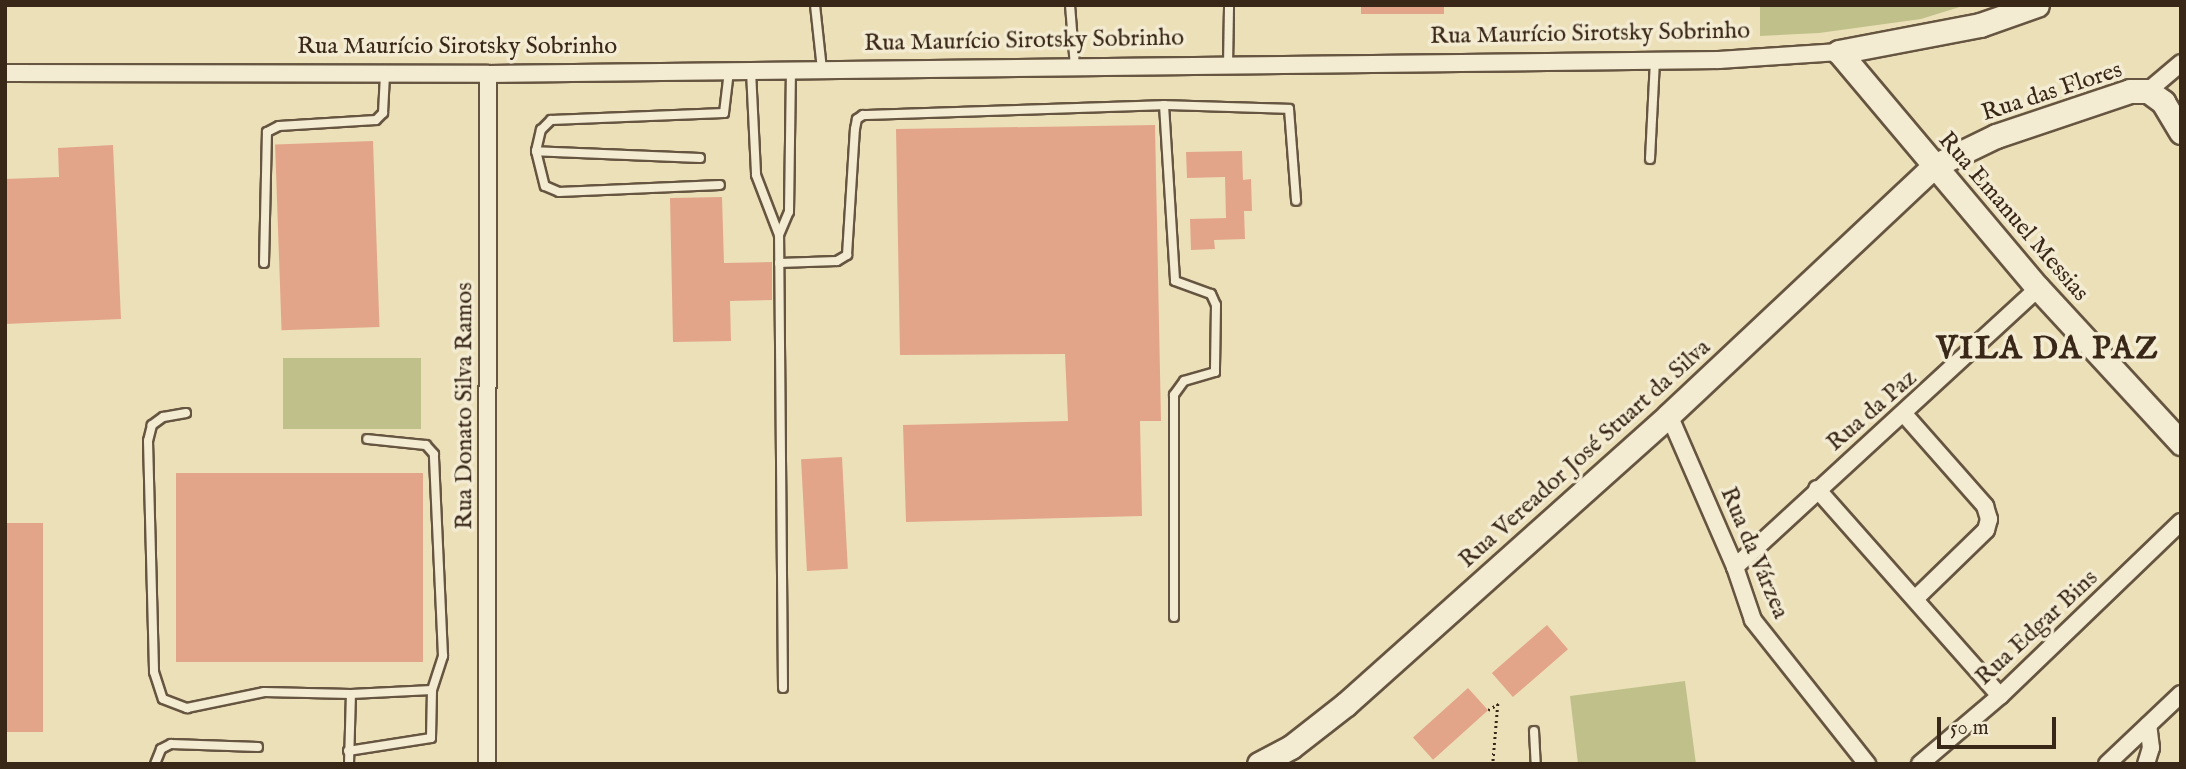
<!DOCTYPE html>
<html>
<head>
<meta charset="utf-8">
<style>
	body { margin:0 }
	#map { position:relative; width:2186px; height:769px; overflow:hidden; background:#ece0b9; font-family:"IM FELL English",serif }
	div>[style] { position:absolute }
	.green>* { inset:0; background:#bfc08a; transform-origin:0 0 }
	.building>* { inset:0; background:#e3a58a; transform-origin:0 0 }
	.path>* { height:2.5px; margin-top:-1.25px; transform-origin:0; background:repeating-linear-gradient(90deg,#392718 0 2px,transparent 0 5.5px) }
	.roads { filter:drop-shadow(2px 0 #665540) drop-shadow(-2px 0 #665540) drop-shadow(0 2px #665540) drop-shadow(0 -2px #665540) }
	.lane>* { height:8px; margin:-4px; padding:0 4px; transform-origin:4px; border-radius:4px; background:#f3ebd2 }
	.street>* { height:16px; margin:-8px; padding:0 8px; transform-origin:8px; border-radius:8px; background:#f3ebd2 }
	.secondary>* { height:23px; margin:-11.5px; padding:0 11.5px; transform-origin:11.5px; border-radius:11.5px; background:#f3ebd2 }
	span { translate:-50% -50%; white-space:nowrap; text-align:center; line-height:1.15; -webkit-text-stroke:7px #f3ebd2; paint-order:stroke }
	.street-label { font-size:24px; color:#392718 }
	.district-label { font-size:32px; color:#392718; font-weight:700; letter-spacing:2px }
	.frame { position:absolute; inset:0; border:7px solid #392718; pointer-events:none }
	.scale { position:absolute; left:1937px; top:717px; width:119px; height:32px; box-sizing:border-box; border:4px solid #392718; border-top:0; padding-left:9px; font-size:21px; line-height:24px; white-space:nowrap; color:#392718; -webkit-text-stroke:5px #f3ebd2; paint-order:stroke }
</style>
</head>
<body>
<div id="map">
	<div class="green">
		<div style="clip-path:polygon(1760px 5px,1966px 5px,1921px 19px,1819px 33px,1760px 36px)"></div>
		<div style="left:283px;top:358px;width:138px;height:71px"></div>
		<div style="clip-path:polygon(1685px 681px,1696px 764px,1578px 764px,1570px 696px)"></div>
	</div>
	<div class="building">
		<div style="left:1361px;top:5px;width:83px;height:9px"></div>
		<div style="clip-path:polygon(1155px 125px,1161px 421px,1140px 421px,1142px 516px,906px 522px,903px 425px,1068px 421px,1065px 354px,900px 355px,896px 129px)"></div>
		<div style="left:373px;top:141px;width:186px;height:98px;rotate:88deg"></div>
		<div style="clip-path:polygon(113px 145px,121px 319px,5px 324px,5px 179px,59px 177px,58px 148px)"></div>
		<div style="clip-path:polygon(1242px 151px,1243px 180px,1251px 179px,1252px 211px,1244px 211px,1245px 239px,1214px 240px,1215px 249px,1191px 250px,1190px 219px,1226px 218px,1225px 177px,1187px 178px,1186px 152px)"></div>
		<div style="clip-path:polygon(722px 197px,724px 263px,772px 262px,772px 300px,730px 301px,731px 341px,673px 342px,670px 198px)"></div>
		<div style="left:842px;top:457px;width:112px;height:41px;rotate:87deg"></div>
		<div style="left:176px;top:473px;width:247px;height:189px"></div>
		<div style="left:5px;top:523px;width:38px;height:209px"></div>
		<div style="left:1547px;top:625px;width:32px;height:73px;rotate:49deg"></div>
		<div style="left:1468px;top:688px;width:30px;height:74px;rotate:48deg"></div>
	</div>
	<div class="path">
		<div style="left:1488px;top:710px;width:12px;rotate:-31deg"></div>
		<div style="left:1498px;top:704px;width:60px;rotate:94.8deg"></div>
		<div style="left:1331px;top:764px;width:4px;rotate:-76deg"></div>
	</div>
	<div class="roads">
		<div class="lane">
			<div style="left:815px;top:5px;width:64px;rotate:83.8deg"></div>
			<div style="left:1070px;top:5px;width:62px;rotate:85.4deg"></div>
			<div style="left:1228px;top:65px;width:60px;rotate:-89deg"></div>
			<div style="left:751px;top:71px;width:104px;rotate:87.2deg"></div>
			<div style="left:756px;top:175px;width:64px;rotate:69deg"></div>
			<div style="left:1164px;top:105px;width:125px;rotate:1.8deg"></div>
			<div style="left:1289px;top:109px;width:92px;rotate:85.6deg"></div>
			<div style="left:536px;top:151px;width:36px;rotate:76deg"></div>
			<div style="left:545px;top:186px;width:15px;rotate:23deg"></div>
			<div style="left:559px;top:192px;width:161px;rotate:-2.5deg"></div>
			<div style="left:700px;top:158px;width:164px;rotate:-177.6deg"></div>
			<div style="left:536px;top:151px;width:22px;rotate:-77deg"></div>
			<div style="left:541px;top:130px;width:14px;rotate:-45deg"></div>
			<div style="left:551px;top:120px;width:173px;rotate:-2.3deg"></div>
			<div style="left:724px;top:113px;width:42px;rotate:-83.2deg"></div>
			<div style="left:1650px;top:159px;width:98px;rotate:-87.1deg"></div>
			<div style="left:264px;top:263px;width:131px;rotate:-88.7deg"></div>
			<div style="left:267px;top:132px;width:13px;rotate:-27deg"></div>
			<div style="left:279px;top:126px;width:97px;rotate:-3.5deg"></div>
			<div style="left:376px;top:120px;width:10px;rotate:-45deg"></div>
			<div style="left:383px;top:113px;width:39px;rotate:-87deg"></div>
			<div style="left:779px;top:263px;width:58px;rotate:-2deg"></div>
			<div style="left:837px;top:261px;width:12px;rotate:-31deg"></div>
			<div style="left:847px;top:255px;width:126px;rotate:-86.4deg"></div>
			<div style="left:855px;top:129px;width:10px;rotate:-79deg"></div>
			<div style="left:857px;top:119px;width:7px;rotate:-34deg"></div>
			<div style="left:863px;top:115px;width:301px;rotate:-1.9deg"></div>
			<div style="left:1164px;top:105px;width:176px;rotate:86.4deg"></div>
			<div style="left:1175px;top:281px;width:38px;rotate:20deg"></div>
			<div style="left:1211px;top:294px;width:12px;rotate:66deg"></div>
			<div style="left:1216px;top:305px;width:67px;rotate:90.9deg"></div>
			<div style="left:1215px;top:372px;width:32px;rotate:164deg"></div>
			<div style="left:1184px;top:381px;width:17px;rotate:126deg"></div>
			<div style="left:1174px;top:395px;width:222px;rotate:90deg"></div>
			<div style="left:186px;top:413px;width:23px;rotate:170deg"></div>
			<div style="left:163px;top:417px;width:14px;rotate:144deg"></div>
			<div style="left:152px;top:425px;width:16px;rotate:104deg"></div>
			<div style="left:148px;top:441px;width:231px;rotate:88.5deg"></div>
			<div style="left:154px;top:672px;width:28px;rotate:72deg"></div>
			<div style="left:163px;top:699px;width:26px;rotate:21deg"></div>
			<div style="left:187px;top:708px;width:79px;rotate:-11.7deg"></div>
			<div style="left:264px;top:692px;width:87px;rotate:1.3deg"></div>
			<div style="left:783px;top:688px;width:453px;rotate:-90.5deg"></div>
			<div style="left:779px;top:235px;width:25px;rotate:-67deg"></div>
			<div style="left:789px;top:212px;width:142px;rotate:-89.2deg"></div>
			<div style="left:1534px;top:731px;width:33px;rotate:87deg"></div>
			<div style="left:348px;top:751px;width:84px;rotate:-8.9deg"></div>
			<div style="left:431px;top:738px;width:48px;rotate:-88.8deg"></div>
			<div style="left:155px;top:764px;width:16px;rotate:-68deg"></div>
			<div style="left:161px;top:749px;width:11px;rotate:-27deg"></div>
			<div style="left:171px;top:744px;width:87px;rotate:2deg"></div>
			<div style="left:349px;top:764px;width:70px;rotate:-88.4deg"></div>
			<div style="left:351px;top:694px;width:81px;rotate:-2.8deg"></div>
			<div style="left:432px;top:690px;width:36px;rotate:-72deg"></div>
			<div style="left:443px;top:656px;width:202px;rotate:-92.6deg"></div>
			<div style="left:434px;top:454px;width:12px;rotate:-132deg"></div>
			<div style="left:426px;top:445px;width:59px;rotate:-174.2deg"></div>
		</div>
		<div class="street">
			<div style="left:5px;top:73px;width:483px;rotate:0.1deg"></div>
			<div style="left:488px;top:74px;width:1231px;rotate:-0.65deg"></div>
			<div style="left:1719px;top:60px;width:120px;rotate:-3.8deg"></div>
			<div style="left:2148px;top:91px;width:43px;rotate:-40.3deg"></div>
			<div style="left:1904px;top:414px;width:123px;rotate:48.6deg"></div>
			<div style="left:1985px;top:506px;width:14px;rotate:73deg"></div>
			<div style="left:1989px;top:519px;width:11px;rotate:105deg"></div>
			<div style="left:1986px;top:530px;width:99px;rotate:135.8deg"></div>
			<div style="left:1669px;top:415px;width:166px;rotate:66.5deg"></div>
			<div style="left:1735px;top:567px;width:56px;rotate:71.2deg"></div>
			<div style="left:1753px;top:620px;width:184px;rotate:51.6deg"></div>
			<div style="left:1817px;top:489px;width:276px;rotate:48.5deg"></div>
			<div style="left:1735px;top:567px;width:412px;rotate:-42.6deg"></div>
			<div style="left:487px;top:764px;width:690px;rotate:-89.92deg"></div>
			<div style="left:1920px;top:764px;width:105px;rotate:-40.4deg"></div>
			<div style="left:2000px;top:696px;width:251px;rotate:-43.9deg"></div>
			<div style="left:2107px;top:764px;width:102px;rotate:-43.4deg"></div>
			<div style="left:2146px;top:764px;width:17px;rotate:-73deg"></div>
			<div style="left:2151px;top:748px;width:23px;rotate:-97deg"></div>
		</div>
		<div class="secondary">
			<div style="left:2037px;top:5px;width:60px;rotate:160.7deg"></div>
			<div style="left:1980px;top:25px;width:144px;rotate:169.2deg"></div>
			<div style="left:1839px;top:52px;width:309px;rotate:49.9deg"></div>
			<div style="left:2038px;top:288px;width:211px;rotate:47.3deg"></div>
			<div style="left:1259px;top:764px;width:36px;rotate:-28deg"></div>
			<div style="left:1291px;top:747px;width:70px;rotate:-38deg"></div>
			<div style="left:1346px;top:704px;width:433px;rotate:-41.8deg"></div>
			<div style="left:1669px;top:415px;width:364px;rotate:-43.2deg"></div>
			<div style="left:1934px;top:166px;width:69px;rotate:-25.8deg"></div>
			<div style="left:1996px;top:136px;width:141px;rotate:-18.6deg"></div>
			<div style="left:2130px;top:91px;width:18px"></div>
			<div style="left:2148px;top:91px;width:19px;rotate:36deg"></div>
			<div style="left:2163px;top:102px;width:35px;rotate:59deg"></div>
		</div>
	</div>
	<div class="street-label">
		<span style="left:1590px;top:34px;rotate:-1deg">Rua Maurício Sirotsky Sobrinho</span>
		<span style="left:1024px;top:41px;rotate:-1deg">Rua Maurício Sirotsky Sobrinho</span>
		<span style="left:457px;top:47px">Rua Maurício Sirotsky Sobrinho</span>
		<span style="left:2052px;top:92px;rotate:-18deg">Rua das Flores</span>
		<span style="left:2013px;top:217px;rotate:49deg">Rua Emanuel Messias</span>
		<span style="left:465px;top:406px;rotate:-90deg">Rua Donato Silva Ramos</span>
		<span style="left:1872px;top:411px;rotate:-41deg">Rua da Paz</span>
		<span style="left:1585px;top:454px;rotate:-42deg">Rua Vereador José Stuart da Silva</span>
		<span style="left:1754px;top:553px;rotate:67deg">Rua da Várzea</span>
		<span style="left:2037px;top:628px;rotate:-43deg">Rua Edgar Bins</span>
	</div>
	<div class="district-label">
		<span style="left:2048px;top:350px">VILA DA PAZ</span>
	</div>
	<div class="frame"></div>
	<div class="scale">50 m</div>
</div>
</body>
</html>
